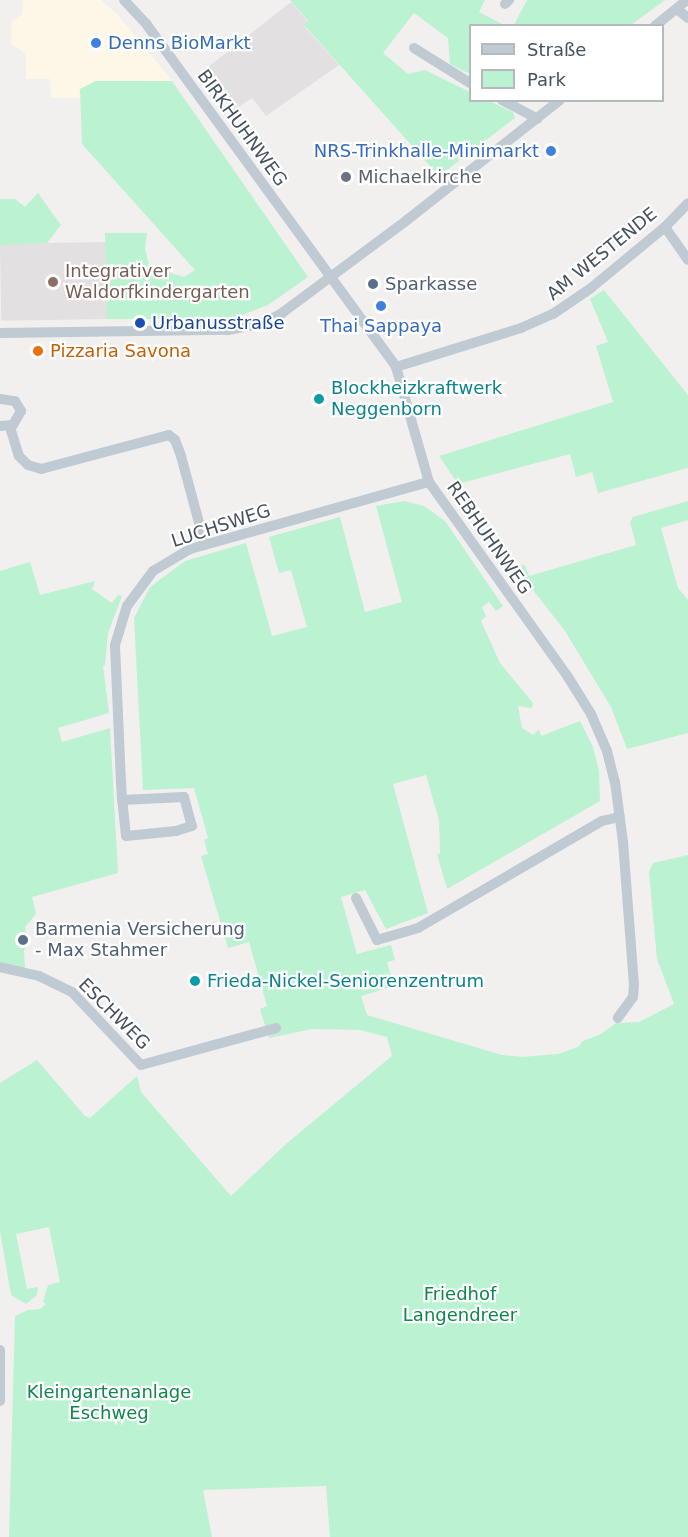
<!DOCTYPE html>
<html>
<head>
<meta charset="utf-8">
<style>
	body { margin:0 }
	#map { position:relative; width:688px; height:1537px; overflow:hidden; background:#f2efef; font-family:"DejaVu Sans",sans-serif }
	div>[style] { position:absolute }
	.commercial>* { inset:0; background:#fdf7e8 }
	.education>* { inset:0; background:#e3e0e1; transform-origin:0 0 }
	.green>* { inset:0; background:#bbf2d1 }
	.minor>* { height:10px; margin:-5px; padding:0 5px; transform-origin:5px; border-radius:5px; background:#bfcad2 }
	.dots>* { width:16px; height:16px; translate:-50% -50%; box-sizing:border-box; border:3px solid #fff; border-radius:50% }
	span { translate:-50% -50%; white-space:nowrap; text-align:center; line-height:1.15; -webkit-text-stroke:4.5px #fff; paint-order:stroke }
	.shop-label { font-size:18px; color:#366cbe }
	.left { translate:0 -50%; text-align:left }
	.right { translate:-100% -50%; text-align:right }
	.street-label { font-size:18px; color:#46535f }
	.worship-label { font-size:18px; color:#5b616d }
	.education-label { font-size:18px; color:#785e54 }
	.service-label { font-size:18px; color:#4e5e75 }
	.transit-label { font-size:18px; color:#164399 }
	.food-label { font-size:18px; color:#c56008 }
	.culture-label { font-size:18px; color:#0d838f }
	.park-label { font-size:18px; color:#10864d }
	.legend { position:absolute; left:469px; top:24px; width:195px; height:78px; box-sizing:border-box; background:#fff; border:2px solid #b5babf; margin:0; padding:8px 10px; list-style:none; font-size:18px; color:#46535f }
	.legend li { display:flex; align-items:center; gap:12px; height:30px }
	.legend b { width:30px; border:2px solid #b5babf }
</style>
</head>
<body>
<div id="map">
	<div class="commercial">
		<div style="clip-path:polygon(23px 0,101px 0,119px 16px,172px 81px,96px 81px,80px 89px,79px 98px,51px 98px,50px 79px,26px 79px,26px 54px,11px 44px,12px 21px,22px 14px)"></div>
	</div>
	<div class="education">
		<div style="clip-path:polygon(291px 2px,308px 22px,304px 26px,339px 65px,266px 116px,252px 98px,233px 111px,203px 71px)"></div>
		<div style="left:106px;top:242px;width:77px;height:106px;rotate:89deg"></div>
	</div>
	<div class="green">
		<div style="clip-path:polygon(290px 0,485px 0,479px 12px,504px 25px,470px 26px,470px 74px,450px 64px,448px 38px,414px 13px,383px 53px,408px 74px,425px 70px,470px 92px,470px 100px,489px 101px,513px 112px,515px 118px,439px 176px,304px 25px,308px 21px)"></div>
		<div style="clip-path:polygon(527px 0,665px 0,631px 25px,514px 25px)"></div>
		<div style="clip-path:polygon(96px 81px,172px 81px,308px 277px,268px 305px,232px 319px,107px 319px,105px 233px,147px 233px,145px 248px,149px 266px,184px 277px,195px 270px,82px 144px,80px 89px)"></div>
		<div style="clip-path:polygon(38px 193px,61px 225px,47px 243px,0 245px,0 199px,15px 199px,25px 207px)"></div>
		<div style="clip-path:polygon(604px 290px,688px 395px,688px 468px,598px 493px,592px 472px,576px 477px,570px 454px,458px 484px,439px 456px,613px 402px,596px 346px,608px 342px,590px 299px)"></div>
		<div style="clip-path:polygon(404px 501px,424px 506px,445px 521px,503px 606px,496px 611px,489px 602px,482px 607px,486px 616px,481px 621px,500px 663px,533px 703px,532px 708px,518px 706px,522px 728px,533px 735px,539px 729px,541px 736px,580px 721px,593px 747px,599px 771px,600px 801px,447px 889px,437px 854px,440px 853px,439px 820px,426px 775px,393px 784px,428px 913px,386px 929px,365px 890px,341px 897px,357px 954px,391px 945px,395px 960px,387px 962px,394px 986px,361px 996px,367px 1015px,502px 1055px,522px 1057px,558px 1054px,578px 1047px,583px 1041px,601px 1034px,616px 1023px,639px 1022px,674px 1004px,657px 959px,649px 872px,653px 863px,688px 855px,688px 1537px,330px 1537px,326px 1486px,203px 1490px,212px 1537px,9px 1537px,15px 1316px,28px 1310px,40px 1309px,46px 1304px,43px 1302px,48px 1285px,60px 1282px,49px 1227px,16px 1234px,27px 1289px,38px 1287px,37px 1295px,26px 1304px,11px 1295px,0 1231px,0 1083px,37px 1060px,85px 1116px,90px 1118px,137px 1076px,141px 1092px,231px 1196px,286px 1144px,392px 1056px,387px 1037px,360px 1030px,312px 1029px,269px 1038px,260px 1009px,267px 1006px,249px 942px,228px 948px,201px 856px,208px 854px,204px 840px,208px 838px,194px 788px,143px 790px,134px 618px,150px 587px,185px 561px,246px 543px,272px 636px,307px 627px,291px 570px,279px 573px,269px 537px,340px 517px,365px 612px,402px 602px,376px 506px)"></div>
		<div style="clip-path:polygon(688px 501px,688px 520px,661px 528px,678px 588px,688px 600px,688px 733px,627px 749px,611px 707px,565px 631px,515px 567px,525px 565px,529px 576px,636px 545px,630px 522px,633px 517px)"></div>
		<div style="clip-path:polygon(30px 562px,40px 595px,95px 581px,92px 589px,112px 603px,118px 595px,122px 596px,108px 633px,105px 665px,103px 666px,109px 713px,58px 728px,62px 742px,110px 728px,118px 873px,32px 897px,36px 914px,25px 927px,28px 944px,24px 950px,25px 969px,0 965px,0 571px)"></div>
	</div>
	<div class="minor">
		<div style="left:124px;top:0;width:34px;rotate:47deg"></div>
		<div style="left:147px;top:25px;width:423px;rotate:53.9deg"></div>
		<div style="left:396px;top:367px;width:120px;rotate:74deg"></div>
		<div style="left:429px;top:482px;width:239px;rotate:54.5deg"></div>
		<div style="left:568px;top:677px;width:44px;rotate:58.1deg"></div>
		<div style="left:591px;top:714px;width:40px;rotate:66.6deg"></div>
		<div style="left:607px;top:751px;width:32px;rotate:76deg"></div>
		<div style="left:615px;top:782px;width:61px;rotate:82.4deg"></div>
		<div style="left:623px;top:842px;width:142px;rotate:85.6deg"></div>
		<div style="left:634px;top:984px;width:13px;rotate:94deg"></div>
		<div style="left:633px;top:997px;width:26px;rotate:126deg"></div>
		<div style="left:505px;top:4px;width:6px;rotate:-45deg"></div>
		<div style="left:677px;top:9px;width:14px;rotate:39deg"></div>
		<div style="left:655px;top:26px;width:41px;rotate:-39.1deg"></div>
		<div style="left:414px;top:48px;width:66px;rotate:32deg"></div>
		<div style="left:502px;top:100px;width:40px;rotate:28deg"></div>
		<div style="left:665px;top:227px;width:40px;rotate:55.1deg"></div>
		<div style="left:0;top:333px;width:228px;rotate:-0.8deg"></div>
		<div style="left:228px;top:330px;width:37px;rotate:-11deg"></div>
		<div style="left:264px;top:323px;width:21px;rotate:-29deg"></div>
		<div style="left:282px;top:313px;width:156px;rotate:-36.6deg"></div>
		<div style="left:407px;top:220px;width:194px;rotate:-38.1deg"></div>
		<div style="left:396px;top:367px;width:131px;rotate:-17.3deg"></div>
		<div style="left:521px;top:328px;width:35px;rotate:-24deg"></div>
		<div style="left:553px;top:314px;width:46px;rotate:-34.4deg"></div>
		<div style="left:591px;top:288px;width:96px;rotate:-39.5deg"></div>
		<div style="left:665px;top:227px;width:33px;rotate:-46deg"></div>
		<div style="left:0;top:399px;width:15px;rotate:8deg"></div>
		<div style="left:15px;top:401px;width:12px;rotate:59deg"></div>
		<div style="left:21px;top:411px;width:16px;rotate:120deg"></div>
		<div style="left:13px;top:425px;width:13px;rotate:176deg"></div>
		<div style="left:10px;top:427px;width:30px;rotate:73deg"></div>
		<div style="left:19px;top:456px;width:13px;rotate:45deg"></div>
		<div style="left:28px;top:465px;width:14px;rotate:17deg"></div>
		<div style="left:41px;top:469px;width:132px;rotate:-14.9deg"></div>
		<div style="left:169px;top:435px;width:8px;rotate:40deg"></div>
		<div style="left:175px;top:440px;width:17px;rotate:69deg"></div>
		<div style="left:181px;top:456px;width:92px;rotate:74.9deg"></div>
		<div style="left:122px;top:800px;width:62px;rotate:-2.8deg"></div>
		<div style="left:184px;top:797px;width:30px;rotate:75deg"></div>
		<div style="left:192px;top:826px;width:17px;rotate:163deg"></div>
		<div style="left:176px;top:831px;width:50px;rotate:174.3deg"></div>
		<div style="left:126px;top:836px;width:36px;rotate:-96deg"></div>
		<div style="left:122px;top:800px;width:17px;rotate:-93deg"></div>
		<div style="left:121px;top:783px;width:138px;rotate:-92.5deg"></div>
		<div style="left:115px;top:645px;width:41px;rotate:-72.9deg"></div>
		<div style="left:127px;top:606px;width:44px;rotate:-53.4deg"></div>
		<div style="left:153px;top:571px;width:43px;rotate:-30.7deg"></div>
		<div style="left:190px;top:549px;width:248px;rotate:-15.7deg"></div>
		<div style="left:356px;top:898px;width:47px;rotate:63.4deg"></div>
		<div style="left:377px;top:940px;width:43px;rotate:-16.3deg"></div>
		<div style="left:418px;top:928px;width:213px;rotate:-30.2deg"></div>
		<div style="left:602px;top:821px;width:18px;rotate:-13deg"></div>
		<div style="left:0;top:967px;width:40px;rotate:13deg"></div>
		<div style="left:39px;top:976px;width:37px;rotate:26deg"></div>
		<div style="left:72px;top:992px;width:100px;rotate:46.6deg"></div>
		<div style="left:141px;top:1065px;width:140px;rotate:-15.3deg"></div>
		<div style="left:0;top:1350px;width:51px;rotate:90deg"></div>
	</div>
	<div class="dots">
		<div style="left:96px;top:43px;background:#3f7fe0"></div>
		<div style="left:551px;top:151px;background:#3f7fe0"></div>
		<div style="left:346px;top:177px;background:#6b7280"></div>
		<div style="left:53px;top:282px;background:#8d6e63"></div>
		<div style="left:373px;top:284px;background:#5c6f8a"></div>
		<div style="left:381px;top:306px;background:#3f7fe0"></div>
		<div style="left:140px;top:323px;background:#1a4fb4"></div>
		<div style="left:38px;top:351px;background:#e8710a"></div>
		<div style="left:319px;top:399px;background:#0f9aa8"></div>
		<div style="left:23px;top:940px;background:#5c6f8a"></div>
		<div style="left:195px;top:981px;background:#0f9aa8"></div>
	</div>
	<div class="shop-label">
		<span class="left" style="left:108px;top:43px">Denns BioMarkt</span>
		<span class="right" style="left:539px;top:151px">NRS-Trinkhalle-Minimarkt</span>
		<span style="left:381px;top:326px">Thai Sappaya</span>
	</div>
	<div class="street-label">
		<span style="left:242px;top:128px;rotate:54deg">BIRKHUHNWEG</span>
		<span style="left:602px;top:254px;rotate:-39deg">AM WESTENDE</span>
		<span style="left:221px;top:526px;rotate:-18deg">LUCHSWEG</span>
		<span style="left:489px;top:538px;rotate:55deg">REBHUHNWEG</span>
		<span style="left:114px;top:1014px;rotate:45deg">ESCHWEG</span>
	</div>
	<div class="worship-label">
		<span class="left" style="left:358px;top:177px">Michaelkirche</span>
	</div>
	<div class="education-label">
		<span class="left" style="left:65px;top:282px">Integrativer<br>Waldorfkindergarten</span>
	</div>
	<div class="service-label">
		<span class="left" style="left:385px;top:284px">Sparkasse</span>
		<span class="left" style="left:35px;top:940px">Barmenia Versicherung<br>- Max Stahmer</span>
	</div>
	<div class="transit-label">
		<span class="left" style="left:152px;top:323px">Urbanusstraße</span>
	</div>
	<div class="food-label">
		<span class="left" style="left:50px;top:351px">Pizzaria Savona</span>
	</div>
	<div class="culture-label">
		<span class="left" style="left:331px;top:399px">Blockheizkraftwerk<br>Neggenborn</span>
		<span class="left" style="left:207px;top:981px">Frieda-Nickel-Seniorenzentrum</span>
	</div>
	<div class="park-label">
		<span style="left:460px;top:1305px">Friedhof<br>Langendreer</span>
		<span style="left:109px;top:1403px">Kleingartenanlage<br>Eschweg</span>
	</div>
	<ul class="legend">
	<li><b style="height:8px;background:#bfcad2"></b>Straße</li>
	<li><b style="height:16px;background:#bbf2d1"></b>Park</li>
	</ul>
</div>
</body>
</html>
